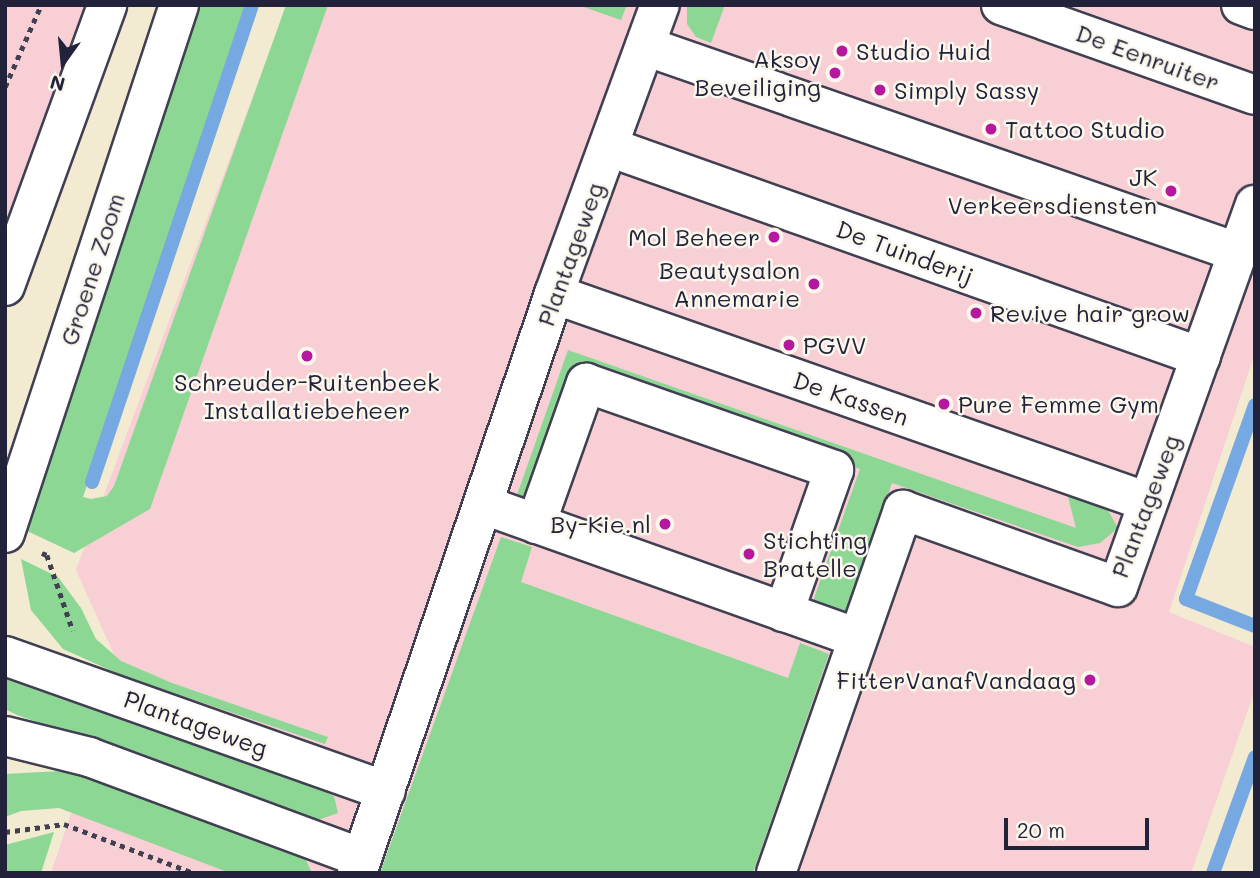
<!DOCTYPE html>
<html>
<head>
<meta charset="utf-8">
<style>
	body { margin:0 }
	#map { position:relative; width:1260px; height:878px; overflow:hidden; background:#f2ead1; font-family:Mali,sans-serif }
	div>[style] { position:absolute }
	.built>* { inset:0; background:#f7cfd5 }
	.green>* { inset:0; background:#8cd794 }
	.stream>* { height:14px; margin:-7px; padding:0 7px; transform-origin:7px; border-radius:7px; background:#76a8e2 }
	.path>* { height:4.5px; margin-top:-2.25px; transform-origin:0; background:repeating-linear-gradient(90deg,#414052 0 5px,transparent 0 10px) }
	.roads { filter:drop-shadow(2px 0 #414052) drop-shadow(-2px 0 #414052) drop-shadow(0 2px #414052) drop-shadow(0 -2px #414052) }
	.minor>* { height:38px; margin:-19px; padding:0 19px; transform-origin:19px; border-radius:19px; background:#fff }
	.major>* { height:38px; margin:-19px; padding:0 19px; transform-origin:19px; border-radius:19px; background:#fff }
	.dots>* { width:19px; height:19px; translate:-50% -50%; box-sizing:border-box; border:4px solid #fbf7ec; border-radius:50% }
	span { translate:-50% -50%; white-space:nowrap; text-align:center; line-height:1.15; -webkit-text-stroke:5px #fbf7ec; paint-order:stroke }
	.poi-label { font-size:24px; color:#22223b }
	.left { translate:0 -50%; text-align:left }
	.right { translate:-100% -50%; text-align:right }
	.street-label { font-size:24px; color:#22223b }
	.frame { position:absolute; inset:0; border:7px solid #22223b; pointer-events:none }
	.north { position:absolute; left:28px; top:28px; width:70px; height:70px; -webkit-text-stroke:5px #fbf7ec; paint-order:stroke; rotate:195deg; font-size:19px; font-weight:700; line-height:28px; text-align:center; color:#22223b }
	.north::after { content:''; display:block; margin:auto; width:24px; height:32px; background:#22223b; clip-path:polygon(50% 0,100% 100%,50% 72%,0 100%) }
	.scale { position:absolute; left:1004px; top:818px; width:145px; height:32px; box-sizing:border-box; border:4px solid #22223b; border-top:0; padding-left:9px; font-size:21px; line-height:24px; white-space:nowrap; color:#22223b; -webkit-text-stroke:5px #fbf7ec; paint-order:stroke }
</style>
</head>
<body>
<div id="map">
	<div class="built">
		<div style="clip-path:polygon(5px 5px,101px 5px,5px 252px)"></div>
		<div style="clip-path:polygon(287px 5px,1255px 5px,1255px 353px,1169px 612px,1255px 647px,1255px 690px,1191px 873px,51px 873px,120px 668px,76px 570px)"></div>
	</div>
	<div class="green">
		<div style="clip-path:polygon(198px 5px,253px 5px,83px 497px,91px 499px,107px 496px,114px 486px,286px 5px,328px 5px,150px 509px,74px 553px,25px 530px)"></div>
		<div style="clip-path:polygon(578px 5px,627px 5px,621px 20px)"></div>
		<div style="clip-path:polygon(687px 5px,725px 5px,711px 43px,696px 37px,687px 24px)"></div>
		<div style="clip-path:polygon(568px 350px,1076px 528px,1067px 493px,1106px 507px,1118px 528px,1100px 543px,1078px 547px,892px 483px,846px 612px,813px 601px,860px 469px,582px 370px,536px 502px,517px 495px)"></div>
		<div style="clip-path:polygon(501px 537px,532px 547px,521px 582px,788px 678px,800px 643px,829px 654px,753px 873px,380px 873px)"></div>
		<div style="clip-path:polygon(21px 559px,58px 577px,81px 608px,96px 639px,121px 661px,172px 683px,328px 737px,325px 744px,123px 676px,63px 649px,31px 610px)"></div>
		<div style="clip-path:polygon(5px 679px,322px 790px,334px 796px,338px 813px,318px 820px,17px 715px,5px 709px)"></div>
		<div style="clip-path:polygon(61px 771px,103px 781px,296px 851px,305px 858px,312px 873px,230px 873px,59px 808px,21px 811px,5px 817px,5px 774px)"></div>
		<div style="clip-path:polygon(54px 832px,41px 873px,5px 873px,5px 845px)"></div>
	</div>
	<div class="stream">
		<div style="left:1255px;top:405px;width:206px;rotate:109.6deg"></div>
		<div style="left:1186px;top:599px;width:74px;rotate:21.4deg"></div>
		<div style="left:92px;top:482px;width:503px;rotate:-71.46deg"></div>
		<div style="left:1213px;top:873px;width:123px;rotate:-70.1deg"></div>
	</div>
	<div class="path">
		<div style="left:5px;top:87px;width:90px;rotate:-66.3deg"></div>
		<div style="left:42px;top:553px;width:5px;rotate:22deg"></div>
		<div style="left:47px;top:555px;width:80px;rotate:71.1deg"></div>
		<div style="left:5px;top:832px;width:60px;rotate:-7.7deg"></div>
		<div style="left:64px;top:824px;width:139px;rotate:20.7deg"></div>
	</div>
	<div class="roads">
		<div class="minor">
			<div style="left:1001px;top:5px;width:269px;rotate:19.5deg"></div>
			<div style="left:1241px;top:5px;width:15px;rotate:20deg"></div>
			<div style="left:645px;top:46px;width:627px;rotate:19.19deg"></div>
			<div style="left:609px;top:147px;width:628px;rotate:19.53deg"></div>
			<div style="left:554px;top:294px;width:629px;rotate:19.3deg"></div>
			<div style="left:484px;top:505px;width:396px;rotate:19.6deg"></div>
			<div style="left:536px;top:524px;width:150px;rotate:-70.5deg"></div>
			<div style="left:586px;top:383px;width:263px;rotate:19.3deg"></div>
			<div style="left:834px;top:470px;width:151px;rotate:109.4deg"></div>
			<div style="left:5px;top:656px;width:404px;rotate:19.5deg"></div>
			<div style="left:5px;top:736px;width:87px;rotate:14deg"></div>
			<div style="left:89px;top:757px;width:291px;rotate:20.3deg"></div>
			<div style="left:357px;top:873px;width:612px;rotate:-71.21deg"></div>
			<div style="left:554px;top:294px;width:308px;rotate:-69.9deg"></div>
			<div style="left:776px;top:873px;width:385px;rotate:-70.7deg"></div>
			<div style="left:903px;top:510px;width:228px;rotate:19.7deg"></div>
			<div style="left:1118px;top:587px;width:406px;rotate:-70.3deg"></div>
		</div>
		<div class="major">
			<div style="left:5px;top:286px;width:299px;rotate:-70deg"></div>
			<div style="left:5px;top:533px;width:556px;rotate:-71.76deg"></div>
		</div>
	</div>
	<div class="dots">
		<div style="left:842px;top:51px;background:#b5179e"></div>
		<div style="left:835px;top:73px;background:#b5179e"></div>
		<div style="left:880px;top:90px;background:#b5179e"></div>
		<div style="left:991px;top:129px;background:#b5179e"></div>
		<div style="left:1171px;top:191px;background:#b5179e"></div>
		<div style="left:774px;top:237px;background:#b5179e"></div>
		<div style="left:814px;top:284px;background:#b5179e"></div>
		<div style="left:976px;top:313px;background:#b5179e"></div>
		<div style="left:789px;top:345px;background:#b5179e"></div>
		<div style="left:307px;top:356px;background:#b5179e"></div>
		<div style="left:944px;top:404px;background:#b5179e"></div>
		<div style="left:665px;top:524px;background:#b5179e"></div>
		<div style="left:749px;top:554px;background:#b5179e"></div>
		<div style="left:1090px;top:680px;background:#b5179e"></div>
	</div>
	<div class="poi-label">
		<span class="left" style="left:856px;top:51px">Studio Huid</span>
		<span class="right" style="left:821px;top:73px">Aksoy<br>Beveiliging</span>
		<span class="left" style="left:894px;top:90px">Simply Sassy</span>
		<span class="left" style="left:1005px;top:129px">Tattoo Studio</span>
		<span class="right" style="left:1157px;top:191px">JK<br>Verkeersdiensten</span>
		<span class="right" style="left:760px;top:237px">Mol Beheer</span>
		<span class="right" style="left:800px;top:284px">Beautysalon<br>Annemarie</span>
		<span class="left" style="left:990px;top:313px">Revive hair grow</span>
		<span class="left" style="left:803px;top:345px">PGVV</span>
		<span style="left:307px;top:396px">Schreuder-Ruitenbeek<br>Installatiebeheer</span>
		<span class="left" style="left:958px;top:404px">Pure Femme Gym</span>
		<span class="right" style="left:651px;top:524px">By-Kie.nl</span>
		<span class="left" style="left:763px;top:554px">Stichting<br>Bratelle</span>
		<span class="right" style="left:1076px;top:680px">FitterVanafVandaag</span>
	</div>
	<div class="street-label">
		<span style="left:1148px;top:57px;rotate:20deg">De Eenruiter</span>
		<span style="left:905px;top:252px;rotate:20deg">De Tuinderij</span>
		<span style="left:570px;top:254px;rotate:-70deg">Plantageweg</span>
		<span style="left:92px;top:269px;rotate:-72deg">Groene Zoom</span>
		<span style="left:851px;top:398px;rotate:19deg">De Kassen</span>
		<span style="left:1145px;top:506px;rotate:-69deg">Plantageweg</span>
		<span style="left:196px;top:723px;rotate:20deg">Plantageweg</span>
	</div>
	<div class="frame"></div>
	<div class="north">N</div>
	<div class="scale">20 m</div>
</div>
</body>
</html>
